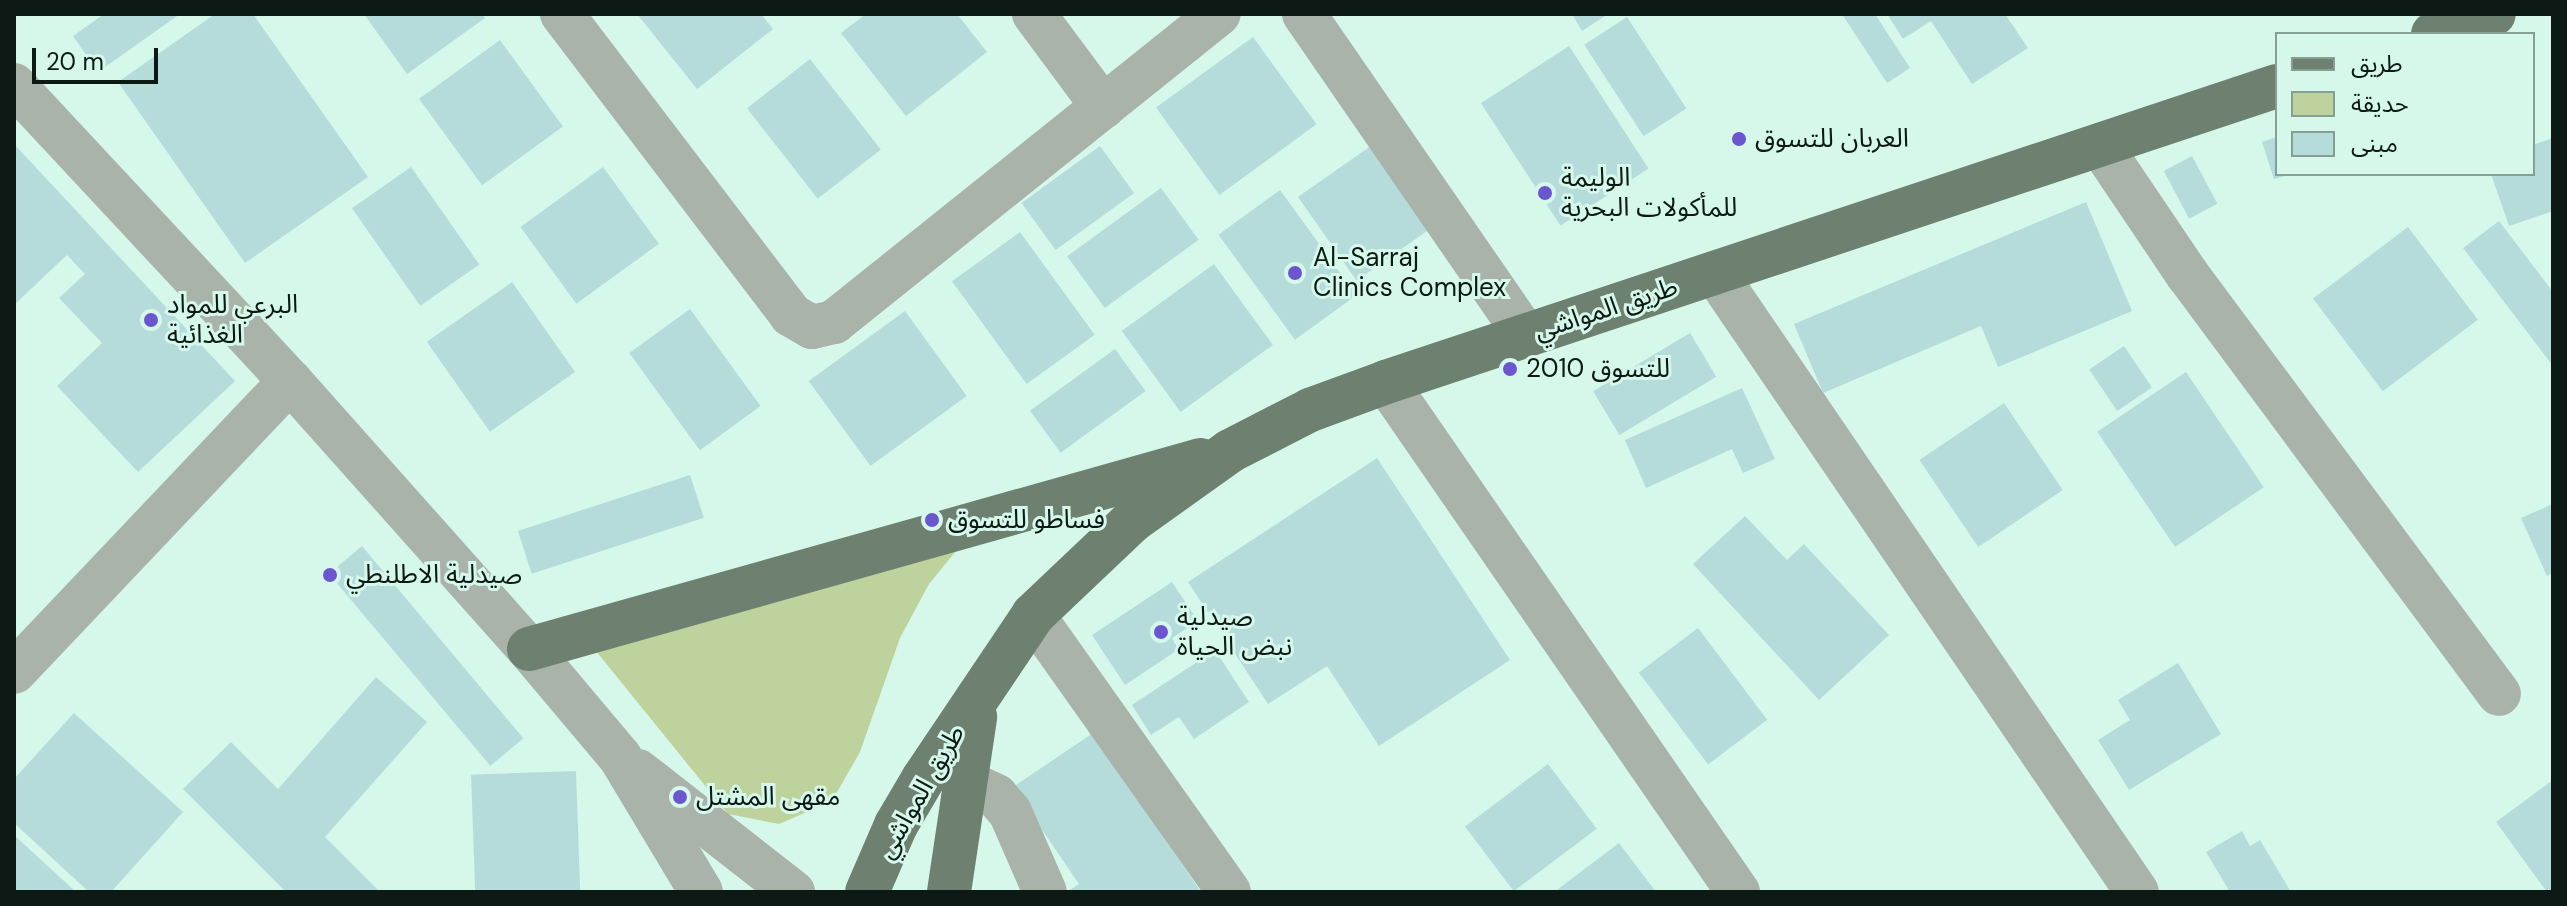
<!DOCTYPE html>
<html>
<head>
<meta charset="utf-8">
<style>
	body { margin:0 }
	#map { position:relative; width:2567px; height:906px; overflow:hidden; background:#d5f8eb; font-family:"DM Sans","Noto Sans Arabic",sans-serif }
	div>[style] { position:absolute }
	.green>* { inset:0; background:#bed29d }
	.building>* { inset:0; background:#b5dcdb; transform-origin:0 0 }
	.minor>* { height:44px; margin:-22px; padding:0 22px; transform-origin:22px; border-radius:22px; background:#a9b3aa }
	.major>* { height:44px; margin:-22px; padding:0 22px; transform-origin:22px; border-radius:22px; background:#6e8170 }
	.dots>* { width:22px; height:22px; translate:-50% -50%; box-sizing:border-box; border:4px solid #d5f8eb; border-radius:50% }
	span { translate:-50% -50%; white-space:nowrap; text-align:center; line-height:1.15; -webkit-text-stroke:6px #d5f8eb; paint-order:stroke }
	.poi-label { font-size:26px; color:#0c1915 }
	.left { translate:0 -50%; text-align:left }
	.street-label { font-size:26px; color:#0c1915 }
	.frame { position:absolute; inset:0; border:16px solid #0c1915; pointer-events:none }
	.legend { position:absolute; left:2275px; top:32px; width:260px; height:144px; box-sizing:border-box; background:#d5f8eb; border:2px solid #859f95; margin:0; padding:10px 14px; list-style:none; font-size:24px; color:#0c1915 }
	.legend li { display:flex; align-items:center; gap:16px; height:40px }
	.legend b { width:40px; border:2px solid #859f95 }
	.scale { position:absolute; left:32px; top:48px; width:126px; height:36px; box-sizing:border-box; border:4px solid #0c1915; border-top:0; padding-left:10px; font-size:24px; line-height:28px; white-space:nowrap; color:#0c1915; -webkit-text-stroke:6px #d5f8eb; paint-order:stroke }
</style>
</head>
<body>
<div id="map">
	<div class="green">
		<div style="clip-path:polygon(970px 534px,929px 584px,900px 638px,860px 752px,832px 801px,779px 824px,728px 814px,587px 640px)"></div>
	</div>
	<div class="building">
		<div style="clip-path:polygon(104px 14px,180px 14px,98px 72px,73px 36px)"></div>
		<div style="clip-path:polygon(215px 14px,253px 14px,368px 177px,245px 263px,118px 82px)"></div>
		<div style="clip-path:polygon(364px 14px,482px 14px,485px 18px,407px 74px)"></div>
		<div style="clip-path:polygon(637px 14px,761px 14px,773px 29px,697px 89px)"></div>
		<div style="clip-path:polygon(866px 14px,957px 14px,987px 52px,906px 116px,841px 33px)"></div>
		<div style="clip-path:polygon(1572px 14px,1608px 14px,1582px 31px)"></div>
		<div style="clip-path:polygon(1842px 14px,1875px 14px,1910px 68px,1887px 83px)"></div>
		<div style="clip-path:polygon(1887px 14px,2005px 14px,2028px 48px,1972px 84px,1931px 21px,1903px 39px)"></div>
		<div style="left:1627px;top:17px;width:109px;height:51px;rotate:57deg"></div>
		<div style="left:1253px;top:37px;width:108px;height:120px;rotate:54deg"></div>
		<div style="left:500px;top:40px;width:107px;height:100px;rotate:54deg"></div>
		<div style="left:1569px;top:46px;width:146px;height:105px;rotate:57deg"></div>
		<div style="left:810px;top:59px;width:115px;height:80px;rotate:52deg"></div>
		<div style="clip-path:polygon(2277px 137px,2277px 174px,2289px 175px,2274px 179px,2262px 142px)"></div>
		<div style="clip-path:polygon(2553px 138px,2553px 211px,2509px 226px,2491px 174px,2533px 174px,2533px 145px)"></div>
		<div style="left:1375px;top:143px;width:102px;height:94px;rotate:55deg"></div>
		<div style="clip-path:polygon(14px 144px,235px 381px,138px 472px,57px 386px,102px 343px,59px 298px,85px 274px,67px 255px,14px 305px)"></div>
		<div style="left:1100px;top:146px;width:58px;height:97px;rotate:54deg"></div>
		<div style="left:2192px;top:156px;width:54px;height:32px;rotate:62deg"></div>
		<div style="left:411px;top:167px;width:119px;height:72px;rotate:55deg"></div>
		<div style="left:603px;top:167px;width:95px;height:102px;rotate:54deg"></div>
		<div style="left:1161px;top:188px;width:64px;height:116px;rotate:54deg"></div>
		<div style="left:1280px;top:190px;width:130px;height:76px;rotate:54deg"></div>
		<div style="clip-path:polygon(2086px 202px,2132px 311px,1998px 367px,1981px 326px,1823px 393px,1794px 324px)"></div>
		<div style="clip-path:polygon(2499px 221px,2553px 292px,2553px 366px,2463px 248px)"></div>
		<div style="left:2408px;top:227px;width:116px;height:119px;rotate:53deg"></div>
		<div style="left:1020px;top:232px;width:127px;height:84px;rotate:54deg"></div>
		<div style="left:1214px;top:264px;width:100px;height:114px;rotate:54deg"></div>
		<div style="left:512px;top:282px;width:110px;height:104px;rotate:55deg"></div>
		<div style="left:690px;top:309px;width:120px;height:75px;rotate:54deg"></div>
		<div style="left:905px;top:311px;width:105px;height:119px;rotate:54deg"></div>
		<div style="left:1690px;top:333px;width:51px;height:113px;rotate:59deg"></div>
		<div style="left:2124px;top:346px;width:50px;height:42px;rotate:56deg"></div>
		<div style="left:1115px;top:349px;width:52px;height:105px;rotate:54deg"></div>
		<div style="left:2186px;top:372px;width:139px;height:107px;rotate:56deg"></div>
		<div style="clip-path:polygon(1742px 388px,1775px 459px,1743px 473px,1732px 449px,1646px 488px,1625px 440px)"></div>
		<div style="left:2004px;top:403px;width:105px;height:102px;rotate:56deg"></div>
		<div style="clip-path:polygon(1377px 458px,1510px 660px,1379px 746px,1327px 666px,1268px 704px,1188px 582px)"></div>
		<div style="left:690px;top:475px;width:45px;height:181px;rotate:72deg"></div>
		<div style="clip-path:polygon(2553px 504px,2553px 573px,2547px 576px,2521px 518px)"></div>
		<div style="clip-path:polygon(1745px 516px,1787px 560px,1804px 544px,1889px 635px,1819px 700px,1693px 564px)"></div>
		<div style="left:362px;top:546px;width:251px;height:43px;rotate:50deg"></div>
		<div style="clip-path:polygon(1172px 582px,1198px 621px,1172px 638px,1179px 649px,1125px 685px,1092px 635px)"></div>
		<div style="left:1698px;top:628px;width:115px;height:74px;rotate:53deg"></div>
		<div style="clip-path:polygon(1215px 650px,1249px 702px,1194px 739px,1179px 717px,1151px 735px,1132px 705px)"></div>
		<div style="clip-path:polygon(2178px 663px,2221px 734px,2129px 790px,2098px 740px,2130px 720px,2118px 700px)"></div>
		<div style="clip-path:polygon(376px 677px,427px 722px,325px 837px,380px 892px,286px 892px,183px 789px,231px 742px,278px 789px)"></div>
		<div style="clip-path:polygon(74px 713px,183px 812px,111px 892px,89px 892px,14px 823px,14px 779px)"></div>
		<div style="clip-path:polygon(1093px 733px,1201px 892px,1067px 892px,1079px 884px,1013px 787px)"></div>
		<div style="left:1548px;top:764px;width:81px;height:104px;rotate:53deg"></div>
		<div style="left:576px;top:771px;width:121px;height:105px;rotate:88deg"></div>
		<div style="clip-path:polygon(2553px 780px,2553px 892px,2547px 892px,2496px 822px)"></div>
		<div style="clip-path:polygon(2242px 831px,2250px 846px,2260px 840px,2291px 892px,2230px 892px,2206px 852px)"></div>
		<div style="clip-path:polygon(14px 835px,76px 892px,14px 892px)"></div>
		<div style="clip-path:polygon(1619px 843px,1656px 892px,1554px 892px)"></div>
	</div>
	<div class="minor">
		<div style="left:562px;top:14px;width:378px;rotate:52.7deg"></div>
		<div style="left:791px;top:315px;width:24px;rotate:30deg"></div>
		<div style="left:812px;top:327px;width:23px;rotate:-13deg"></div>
		<div style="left:834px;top:322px;width:493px;rotate:-38.7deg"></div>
		<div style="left:1034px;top:14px;width:116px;rotate:53.4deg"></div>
		<div style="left:1304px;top:14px;width:391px;rotate:55.4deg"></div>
		<div style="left:14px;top:85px;width:405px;rotate:47deg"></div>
		<div style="left:290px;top:381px;width:359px;rotate:48.3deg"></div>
		<div style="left:529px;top:649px;width:141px;rotate:49.9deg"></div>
		<div style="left:620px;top:757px;width:157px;rotate:59deg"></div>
		<div style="left:2100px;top:145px;width:156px;rotate:56deg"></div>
		<div style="left:2187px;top:274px;width:523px;rotate:53.39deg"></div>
		<div style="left:1715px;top:273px;width:749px;rotate:55.72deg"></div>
		<div style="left:1386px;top:382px;width:620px;rotate:55.39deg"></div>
		<div style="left:1033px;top:615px;width:339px;rotate:54.7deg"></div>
		<div style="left:14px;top:672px;width:401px;rotate:-46.5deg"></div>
		<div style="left:638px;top:771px;width:197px;rotate:38deg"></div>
		<div style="left:962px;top:780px;width:38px;rotate:25deg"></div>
		<div style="left:996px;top:796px;width:21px;rotate:49deg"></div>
		<div style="left:1010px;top:812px;width:87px;rotate:66.4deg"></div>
	</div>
	<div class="major">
		<div style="left:2433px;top:34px;width:64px;rotate:-18.2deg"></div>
		<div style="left:529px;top:649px;width:698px;rotate:-15.71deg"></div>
		<div style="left:867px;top:892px;width:73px;rotate:-66.6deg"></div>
		<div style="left:896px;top:825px;width:53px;rotate:-59.6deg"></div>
		<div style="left:923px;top:779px;width:197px;rotate:-56.1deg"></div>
		<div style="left:1033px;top:615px;width:137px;rotate:-43.5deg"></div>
		<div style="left:1132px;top:521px;width:120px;rotate:-35.5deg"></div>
		<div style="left:1230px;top:451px;width:90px;rotate:-27.1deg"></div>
		<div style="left:1310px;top:410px;width:81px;rotate:-20.2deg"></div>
		<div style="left:1386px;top:382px;width:939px;rotate:-18.38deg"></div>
		<div style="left:949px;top:892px;width:177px;rotate:-81.5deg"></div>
	</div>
	<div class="dots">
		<div style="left:1739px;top:139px;background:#6b56d0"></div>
		<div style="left:1545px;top:193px;background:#6b56d0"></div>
		<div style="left:1295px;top:273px;background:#6b56d0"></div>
		<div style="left:151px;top:320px;background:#6b56d0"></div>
		<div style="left:1510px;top:369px;background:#6b56d0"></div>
		<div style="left:932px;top:520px;background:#6b56d0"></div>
		<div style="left:330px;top:575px;background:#6b56d0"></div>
		<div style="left:1161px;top:632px;background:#6b56d0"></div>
		<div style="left:680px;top:797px;background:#6b56d0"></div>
	</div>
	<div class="poi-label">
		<span class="left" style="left:1755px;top:139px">العربان للتسوق</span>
		<span class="left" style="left:1561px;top:193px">الوليمة<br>للمأكولات البحرية</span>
		<span class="left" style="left:1313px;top:273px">Al-Sarraj<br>Clinics Complex</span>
		<span class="left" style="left:167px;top:320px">البرعي للمواد<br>الغذائية</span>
		<span class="left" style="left:1526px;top:369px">2010 للتسوق</span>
		<span class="left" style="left:948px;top:520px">فساطو للتسوق</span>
		<span class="left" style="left:346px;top:575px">صيدلية الاطلنطي</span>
		<span class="left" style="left:1177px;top:632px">صيدلية<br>نبض الحياة</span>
		<span class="left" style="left:696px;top:797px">مقهى المشتل</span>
	</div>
	<div class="street-label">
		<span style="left:1606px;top:309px;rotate:-18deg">طريق المواشي</span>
		<span style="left:921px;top:792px;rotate:-60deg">طريق المواشي</span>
	</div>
	<div class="frame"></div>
	<ul class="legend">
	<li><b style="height:10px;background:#6e8170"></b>طريق</li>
	<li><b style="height:22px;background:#bed29d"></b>حديقة</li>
	<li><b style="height:22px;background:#b5dcdb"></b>مبنى</li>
	</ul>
	<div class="scale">20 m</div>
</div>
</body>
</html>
